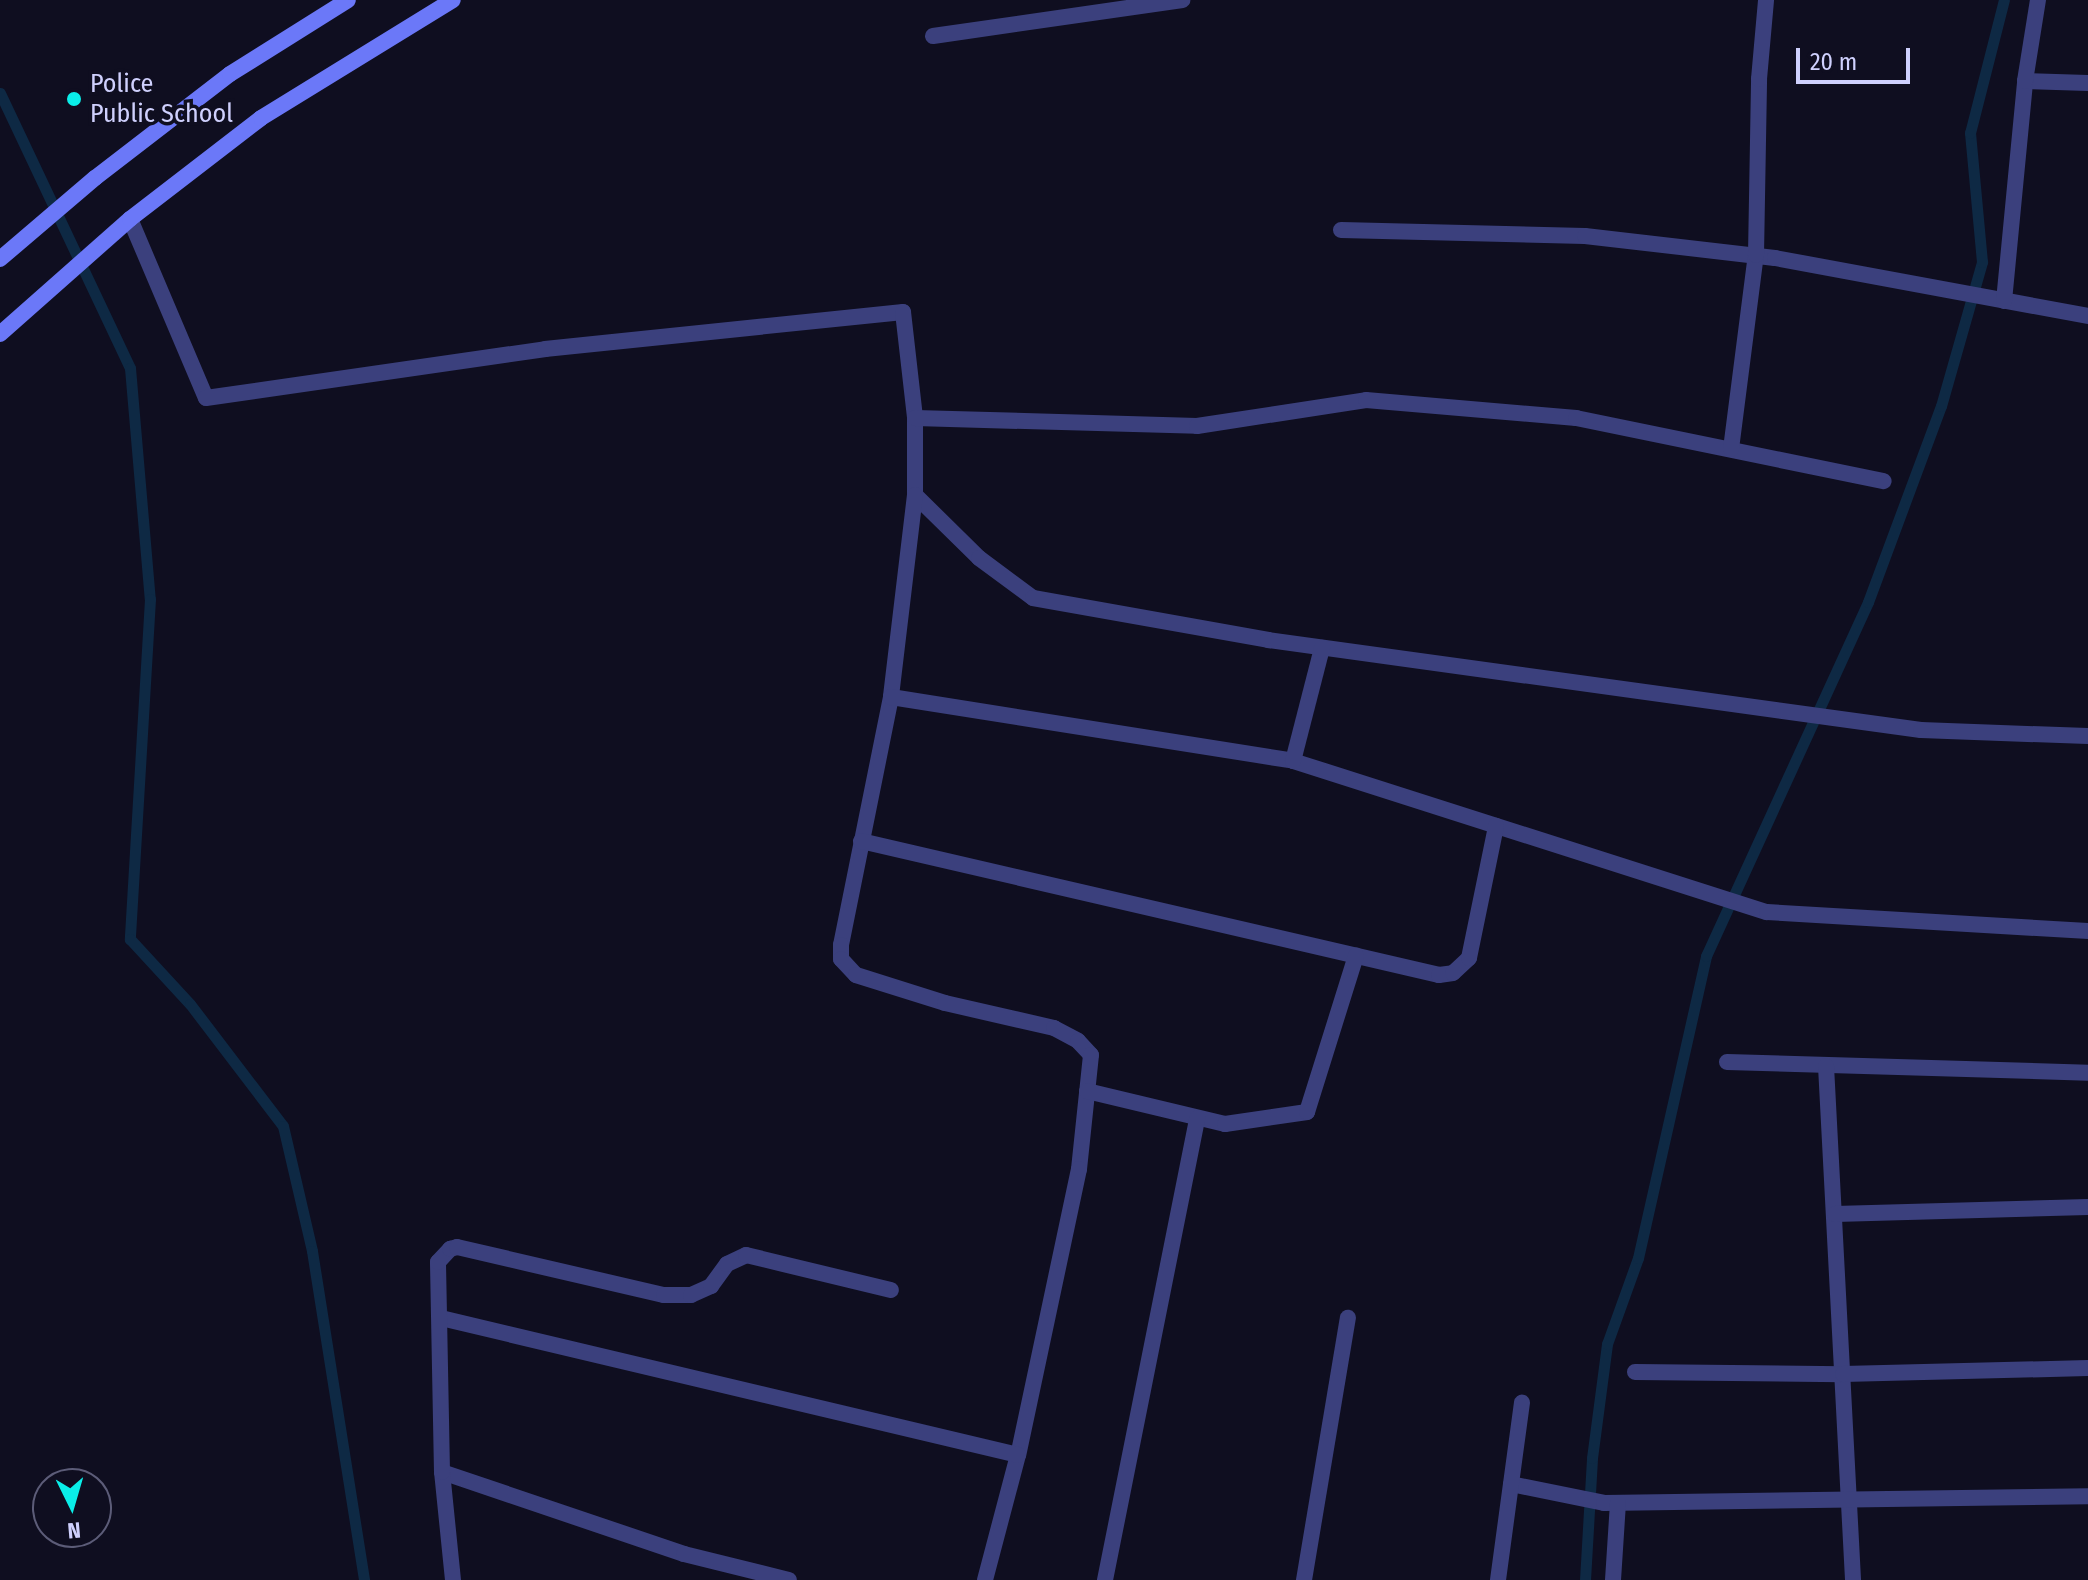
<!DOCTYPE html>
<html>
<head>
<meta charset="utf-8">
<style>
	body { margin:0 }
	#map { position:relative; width:2088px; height:1580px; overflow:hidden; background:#0f0e20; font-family:"Fira Sans Condensed",sans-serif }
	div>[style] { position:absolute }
	.stream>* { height:11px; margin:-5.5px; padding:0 5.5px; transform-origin:5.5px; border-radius:5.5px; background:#0e2944 }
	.lane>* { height:16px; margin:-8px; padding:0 8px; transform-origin:8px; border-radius:8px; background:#3b407d }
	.street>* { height:16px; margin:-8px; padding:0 8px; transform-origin:8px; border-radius:8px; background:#3b407d }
	.secondary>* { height:16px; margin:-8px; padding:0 8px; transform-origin:8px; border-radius:8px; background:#6b78f8 }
	.dots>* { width:22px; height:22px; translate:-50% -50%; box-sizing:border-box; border:4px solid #0f0e20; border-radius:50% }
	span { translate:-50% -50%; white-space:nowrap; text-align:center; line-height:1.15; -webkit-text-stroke:7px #0f0e20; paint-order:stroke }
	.poi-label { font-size:26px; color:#cfd0fd }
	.left { translate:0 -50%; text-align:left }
	.north { position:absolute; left:32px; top:1468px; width:80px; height:80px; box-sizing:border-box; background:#0f0e20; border:2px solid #5c5c78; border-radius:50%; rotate:175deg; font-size:22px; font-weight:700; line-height:32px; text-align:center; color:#cfd0fd }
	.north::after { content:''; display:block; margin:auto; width:28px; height:36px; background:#0aeee9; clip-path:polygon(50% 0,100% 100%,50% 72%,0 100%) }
	.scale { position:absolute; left:1796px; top:48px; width:114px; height:36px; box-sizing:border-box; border:4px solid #cfd0fd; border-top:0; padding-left:10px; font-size:24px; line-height:28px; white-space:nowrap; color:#cfd0fd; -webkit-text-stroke:6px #0f0e20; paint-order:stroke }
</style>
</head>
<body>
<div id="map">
	<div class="stream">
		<div style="left:0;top:93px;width:304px;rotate:64.7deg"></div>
		<div style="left:130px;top:368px;width:232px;rotate:85.1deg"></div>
		<div style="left:150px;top:599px;width:341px;rotate:93.4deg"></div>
		<div style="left:130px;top:939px;width:88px;rotate:47.3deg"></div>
		<div style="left:190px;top:1004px;width:153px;rotate:52.7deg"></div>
		<div style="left:283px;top:1126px;width:128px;rotate:76.9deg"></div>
		<div style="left:312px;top:1251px;width:333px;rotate:81deg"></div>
		<div style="left:1585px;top:1580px;width:122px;rotate:-86.7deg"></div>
		<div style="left:1592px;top:1458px;width:115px;rotate:-82.5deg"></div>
		<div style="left:1607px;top:1344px;width:91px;rotate:-70.2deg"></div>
		<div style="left:1638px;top:1258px;width:310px;rotate:-77.3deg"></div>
		<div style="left:1706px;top:956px;width:389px;rotate:-65.4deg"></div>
		<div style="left:1868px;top:602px;width:209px;rotate:-69.6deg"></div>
		<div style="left:1941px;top:406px;width:150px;rotate:-74.1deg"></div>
		<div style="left:1982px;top:262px;width:130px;rotate:-95.3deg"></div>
		<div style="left:1970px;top:133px;width:137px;rotate:-75.7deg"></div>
	</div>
	<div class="lane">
		<div style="left:933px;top:36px;width:252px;rotate:-8.2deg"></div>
	</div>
	<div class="street">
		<div style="left:2025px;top:81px;width:63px;rotate:1.8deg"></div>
		<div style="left:130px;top:219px;width:194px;rotate:67deg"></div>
		<div style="left:206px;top:398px;width:343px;rotate:-8.2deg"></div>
		<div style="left:545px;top:349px;width:360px;rotate:-5.9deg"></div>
		<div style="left:903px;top:312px;width:107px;rotate:83.5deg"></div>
		<div style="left:915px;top:418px;width:77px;rotate:90deg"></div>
		<div style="left:915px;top:495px;width:90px;rotate:44.5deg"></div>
		<div style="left:979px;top:558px;width:67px;rotate:36.5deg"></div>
		<div style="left:1033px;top:598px;width:239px;rotate:10.1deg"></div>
		<div style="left:1268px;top:640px;width:659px;rotate:7.85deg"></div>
		<div style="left:1921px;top:730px;width:167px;rotate:2.1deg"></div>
		<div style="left:1341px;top:230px;width:244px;rotate:1.4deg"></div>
		<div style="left:1585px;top:236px;width:191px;rotate:6.6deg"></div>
		<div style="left:1775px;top:258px;width:318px;rotate:10.5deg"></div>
		<div style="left:2004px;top:301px;width:221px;rotate:-84.5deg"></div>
		<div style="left:2025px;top:81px;width:82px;rotate:-80.9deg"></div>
		<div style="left:915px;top:418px;width:282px;rotate:1.6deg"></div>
		<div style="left:1197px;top:426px;width:171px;rotate:-8.7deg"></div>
		<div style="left:1366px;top:400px;width:211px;rotate:4.9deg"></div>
		<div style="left:1576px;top:418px;width:314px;rotate:11.6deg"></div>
		<div style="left:1731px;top:449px;width:196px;rotate:-82.7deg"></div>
		<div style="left:1756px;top:255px;width:176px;rotate:-89deg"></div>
		<div style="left:1759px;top:79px;width:79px;rotate:-84.9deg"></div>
		<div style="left:915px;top:495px;width:203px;rotate:96.8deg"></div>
		<div style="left:891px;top:697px;width:253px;rotate:101.4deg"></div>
		<div style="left:841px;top:945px;width:14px;rotate:90deg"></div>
		<div style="left:841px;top:959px;width:22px;rotate:47deg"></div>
		<div style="left:856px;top:975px;width:93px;rotate:17.5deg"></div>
		<div style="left:945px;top:1003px;width:112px;rotate:12.9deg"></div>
		<div style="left:1054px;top:1028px;width:27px;rotate:28deg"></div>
		<div style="left:1078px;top:1041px;width:19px;rotate:47deg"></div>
		<div style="left:1091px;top:1055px;width:115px;rotate:96deg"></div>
		<div style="left:1079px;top:1169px;width:292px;rotate:102deg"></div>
		<div style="left:1018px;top:1455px;width:129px;rotate:104.8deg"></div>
		<div style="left:891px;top:697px;width:407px;rotate:9deg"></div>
		<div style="left:1293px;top:761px;width:497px;rotate:17.7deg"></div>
		<div style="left:1767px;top:912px;width:322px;rotate:3.4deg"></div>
		<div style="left:1293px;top:761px;width:117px;rotate:-75.6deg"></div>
		<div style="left:861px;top:841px;width:593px;rotate:13.05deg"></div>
		<div style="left:1439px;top:975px;width:14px;rotate:-8deg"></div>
		<div style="left:1453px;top:973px;width:22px;rotate:-43deg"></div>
		<div style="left:1469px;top:958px;width:135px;rotate:-78.4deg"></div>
		<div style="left:1727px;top:1062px;width:361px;rotate:1.7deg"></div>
		<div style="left:1826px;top:1066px;width:515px;rotate:86.99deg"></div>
		<div style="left:1087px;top:1091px;width:142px;rotate:13.4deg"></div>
		<div style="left:1225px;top:1124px;width:83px;rotate:-8.3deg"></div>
		<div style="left:1307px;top:1112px;width:164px;rotate:-72.6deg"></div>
		<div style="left:1835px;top:1214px;width:253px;rotate:-1.6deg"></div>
		<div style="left:441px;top:1318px;width:593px;rotate:13.36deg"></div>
		<div style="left:1635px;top:1372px;width:208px;rotate:0.6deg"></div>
		<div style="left:1843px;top:1374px;width:245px;rotate:-1.4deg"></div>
		<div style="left:442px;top:1472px;width:256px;rotate:18.7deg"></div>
		<div style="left:684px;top:1554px;width:108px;rotate:13.9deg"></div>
		<div style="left:1511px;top:1484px;width:95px;rotate:11.5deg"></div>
		<div style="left:1604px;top:1503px;width:484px;rotate:-0.8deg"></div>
		<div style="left:453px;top:1580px;width:109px;rotate:-95.8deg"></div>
		<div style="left:442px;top:1472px;width:210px;rotate:-91.1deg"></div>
		<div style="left:438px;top:1262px;width:18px;rotate:-47deg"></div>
		<div style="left:450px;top:1249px;width:7px;rotate:-16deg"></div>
		<div style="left:457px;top:1247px;width:212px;rotate:13.1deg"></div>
		<div style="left:664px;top:1295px;width:27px"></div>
		<div style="left:691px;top:1295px;width:22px;rotate:-24deg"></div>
		<div style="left:711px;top:1286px;width:27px;rotate:-54deg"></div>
		<div style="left:727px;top:1264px;width:21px;rotate:-25deg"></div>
		<div style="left:746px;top:1255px;width:149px;rotate:13.6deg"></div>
		<div style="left:1105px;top:1580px;width:471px;rotate:-78.7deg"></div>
		<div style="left:1304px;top:1580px;width:266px;rotate:-80.5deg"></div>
		<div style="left:1498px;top:1580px;width:179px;rotate:-82.3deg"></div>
		<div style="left:1613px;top:1580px;width:77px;rotate:-86.3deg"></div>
	</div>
	<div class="secondary">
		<div style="left:0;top:259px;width:125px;rotate:-40.5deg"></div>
		<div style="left:95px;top:178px;width:170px;rotate:-37.6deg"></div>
		<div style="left:230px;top:74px;width:139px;rotate:-32.1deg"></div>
		<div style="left:0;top:334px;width:174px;rotate:-41.5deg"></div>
		<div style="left:130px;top:219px;width:165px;rotate:-37.6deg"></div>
		<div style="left:261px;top:118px;width:225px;rotate:-31.6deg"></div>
	</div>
	<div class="dots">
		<div style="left:74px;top:99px;background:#0aeee9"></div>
	</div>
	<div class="poi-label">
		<span class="left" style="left:90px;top:99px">Police<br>Public School</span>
	</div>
	<div class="north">N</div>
	<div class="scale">20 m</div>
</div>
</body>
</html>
